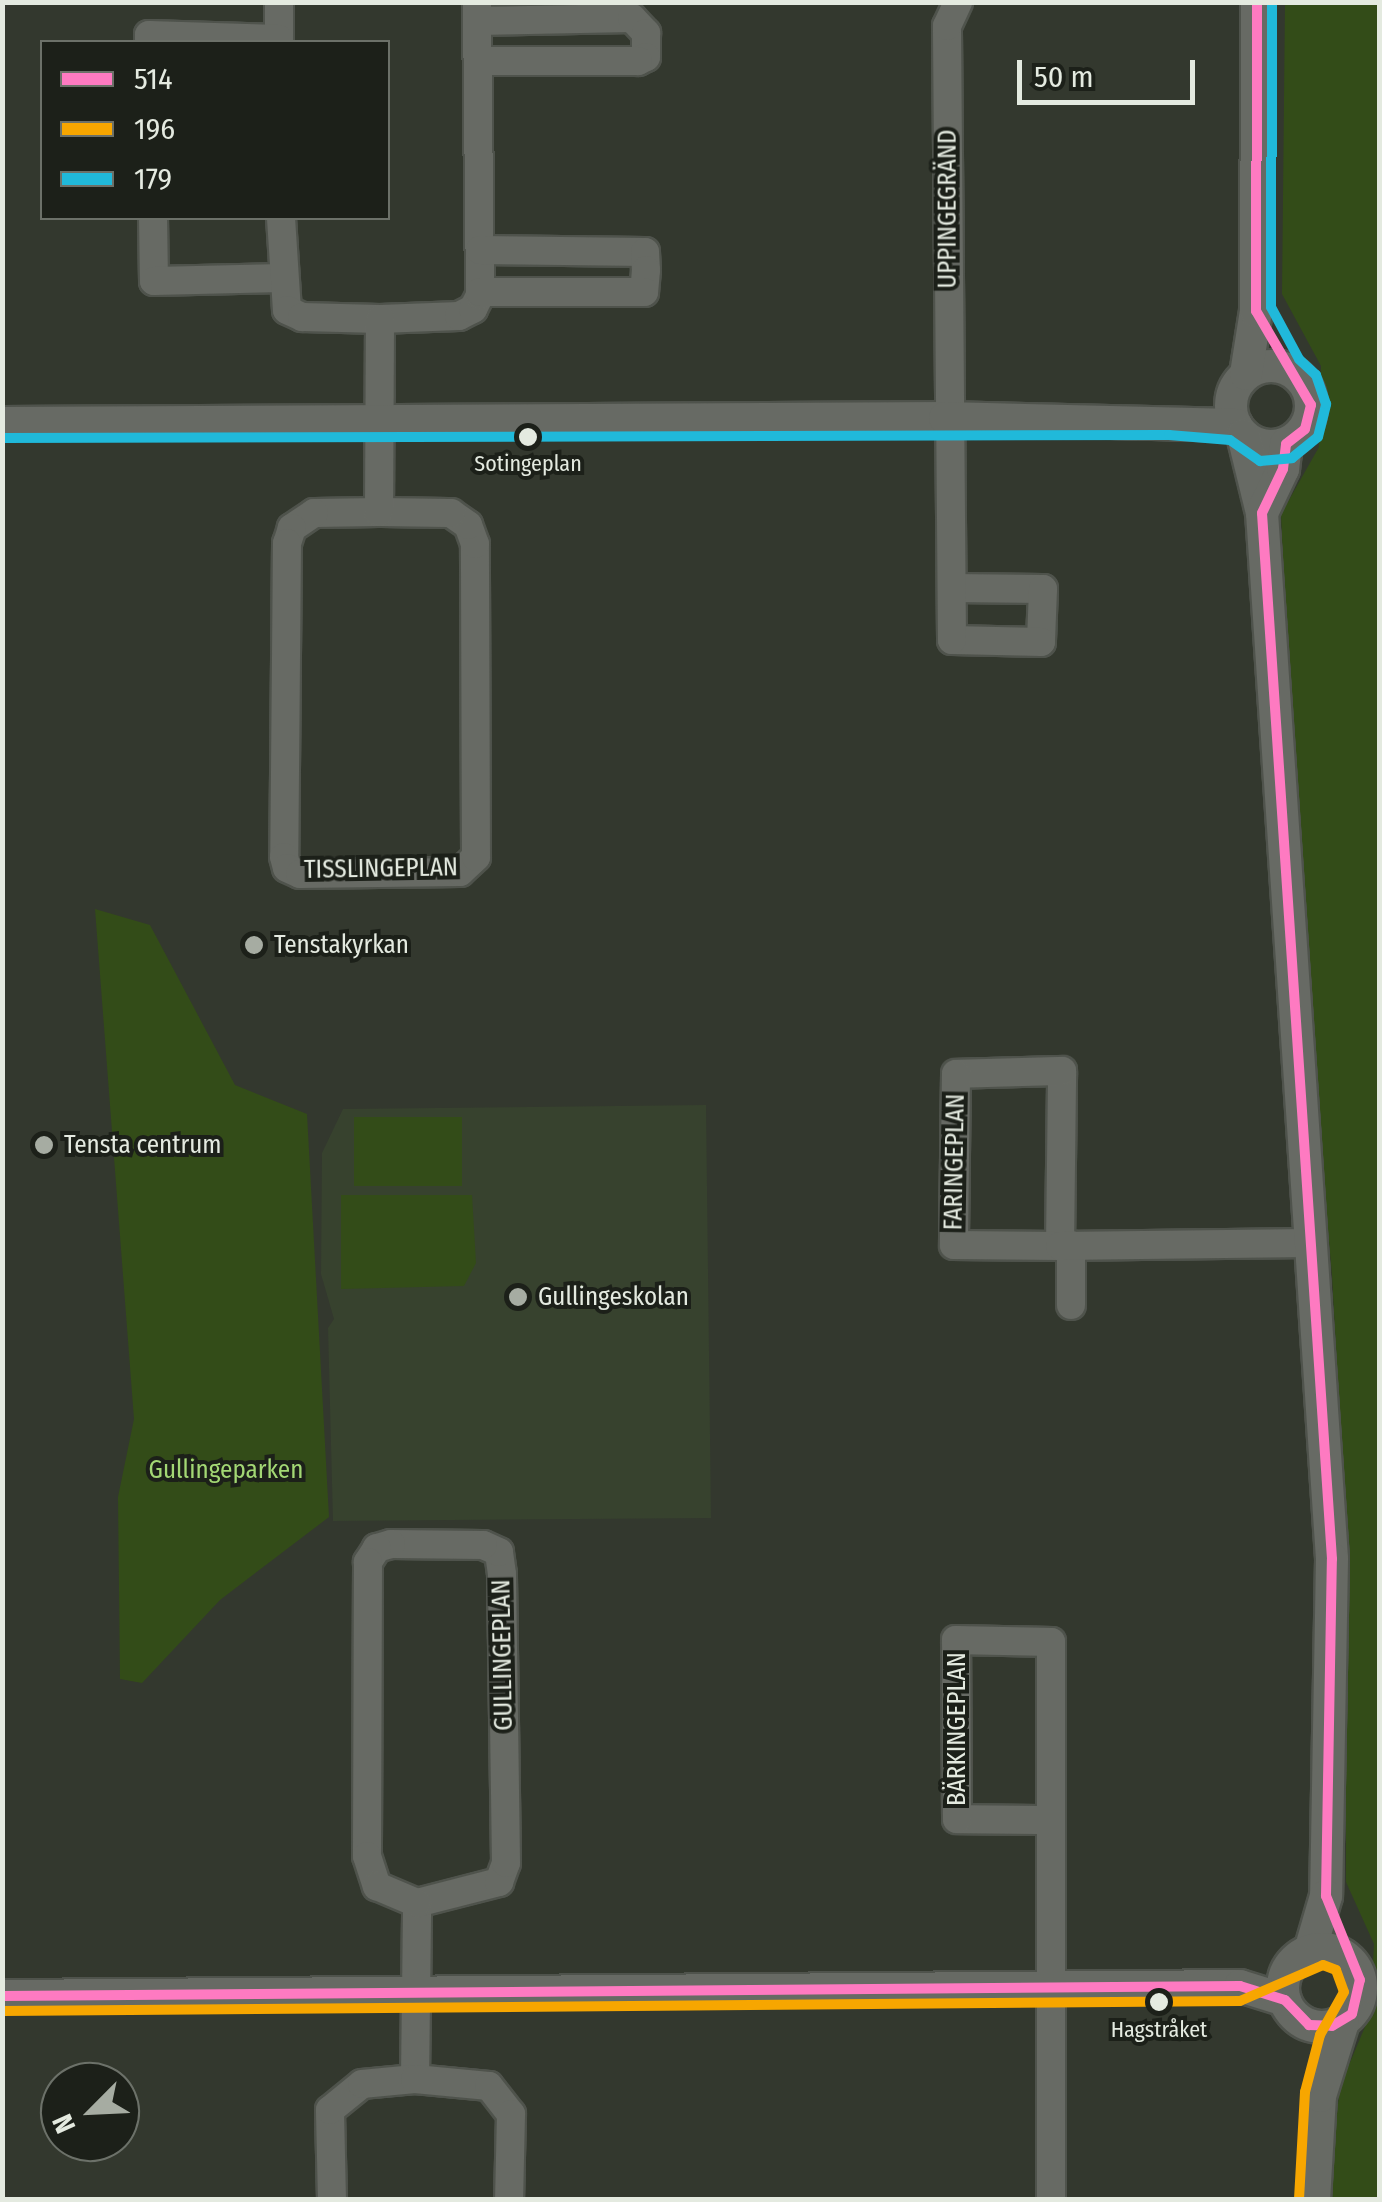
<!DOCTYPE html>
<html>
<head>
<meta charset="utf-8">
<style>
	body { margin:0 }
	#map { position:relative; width:1382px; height:2202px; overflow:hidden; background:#33382e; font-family:"Fira Sans Condensed",sans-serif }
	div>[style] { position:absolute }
	.built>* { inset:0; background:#37422e }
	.green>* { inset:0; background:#334c18; transform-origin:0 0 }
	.roads { filter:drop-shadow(2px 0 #4f534c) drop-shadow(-2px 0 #4f534c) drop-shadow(0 2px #4f534c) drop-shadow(0 -2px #4f534c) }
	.minor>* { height:28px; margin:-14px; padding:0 14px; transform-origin:14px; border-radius:14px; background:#676a64 }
	.tertiary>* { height:32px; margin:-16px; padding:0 16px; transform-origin:16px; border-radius:16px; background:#676a64 }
	.tertiary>.ring { margin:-16px; padding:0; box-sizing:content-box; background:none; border:32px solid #676a64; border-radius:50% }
	.bus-1>* { height:10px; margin:-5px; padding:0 5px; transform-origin:5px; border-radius:5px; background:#fe7ac1 }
	.bus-2>* { height:10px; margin:-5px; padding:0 5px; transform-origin:5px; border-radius:5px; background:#f7a600 }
	.bus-3>* { height:10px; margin:-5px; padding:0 5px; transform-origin:5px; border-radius:5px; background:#20b9da }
	.dots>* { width:28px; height:28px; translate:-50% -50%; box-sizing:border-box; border:5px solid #1c2019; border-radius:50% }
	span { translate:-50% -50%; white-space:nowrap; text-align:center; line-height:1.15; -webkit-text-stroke:8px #1c2019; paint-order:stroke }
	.bus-label { font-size:22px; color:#e4eae0 }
	.street-label { font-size:25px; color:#e4eae0 }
	.poi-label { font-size:25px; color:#e4eae0 }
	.left { translate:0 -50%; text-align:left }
	.park-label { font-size:25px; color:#a3d874 }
	.frame { position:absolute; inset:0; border:5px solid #e4eae0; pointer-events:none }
	.legend { position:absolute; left:40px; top:40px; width:350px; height:180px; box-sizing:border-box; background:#1c2019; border:2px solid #6c7169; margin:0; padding:12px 18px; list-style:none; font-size:30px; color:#e4eae0 }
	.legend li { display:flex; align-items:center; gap:20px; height:50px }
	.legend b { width:50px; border:2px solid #6c7169 }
	.north { position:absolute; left:40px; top:2062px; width:100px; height:100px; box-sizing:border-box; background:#1c2019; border:2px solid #6c7169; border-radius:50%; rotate:246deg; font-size:28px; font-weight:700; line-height:40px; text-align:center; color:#e4eae0 }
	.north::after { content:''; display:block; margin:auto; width:35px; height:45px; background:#a6aca2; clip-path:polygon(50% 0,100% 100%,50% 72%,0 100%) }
	.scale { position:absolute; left:1017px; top:60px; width:178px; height:45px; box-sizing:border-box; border:5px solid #e4eae0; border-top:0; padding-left:12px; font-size:30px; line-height:35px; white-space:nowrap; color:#e4eae0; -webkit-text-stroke:8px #1c2019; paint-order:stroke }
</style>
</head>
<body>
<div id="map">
	<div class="built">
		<div style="clip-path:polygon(706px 1105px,711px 1518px,333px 1521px,328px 1328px,334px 1319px,321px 1274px,322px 1153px,343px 1109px)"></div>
	</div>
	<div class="green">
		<div style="clip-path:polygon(1285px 3px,1379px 3px,1379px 2199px,1328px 2199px,1340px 2086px,1370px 2015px,1374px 1944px,1346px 1882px,1346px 1528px,1332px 1275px,1296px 874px,1281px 514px,1319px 447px,1321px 366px,1282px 294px)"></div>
		<div style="clip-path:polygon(95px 909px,150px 925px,235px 1085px,307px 1114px,329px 1517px,220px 1600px,142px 1683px,120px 1679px,118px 1497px,134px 1419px)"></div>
		<div style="left:354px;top:1117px;width:108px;height:69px"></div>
		<div style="clip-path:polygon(341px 1195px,472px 1195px,476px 1263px,464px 1286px,341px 1289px)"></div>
	</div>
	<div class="roads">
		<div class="minor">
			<div style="left:279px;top:2px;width:40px;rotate:90deg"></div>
			<div style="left:477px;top:21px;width:155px;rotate:-1.1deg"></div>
			<div style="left:632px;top:18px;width:21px;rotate:47deg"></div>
			<div style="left:646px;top:33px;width:24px;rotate:90deg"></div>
			<div style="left:646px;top:57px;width:9px;rotate:153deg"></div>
			<div style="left:638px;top:61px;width:160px;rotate:180deg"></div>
			<div style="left:149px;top:42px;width:7px;rotate:-90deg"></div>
			<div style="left:149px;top:35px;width:130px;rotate:1.8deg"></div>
			<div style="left:153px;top:218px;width:63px;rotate:89.1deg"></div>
			<div style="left:154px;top:281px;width:128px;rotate:-1.3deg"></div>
			<div style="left:281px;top:218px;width:92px;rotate:86.3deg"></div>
			<div style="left:287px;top:310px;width:17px;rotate:25deg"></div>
			<div style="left:302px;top:317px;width:78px;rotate:1.5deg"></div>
			<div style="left:380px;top:319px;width:79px;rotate:-2.2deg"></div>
			<div style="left:459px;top:316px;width:16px;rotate:-27deg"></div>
			<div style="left:473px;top:309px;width:16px;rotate:-63deg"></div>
			<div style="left:480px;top:295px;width:293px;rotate:-90.6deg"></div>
			<div style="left:480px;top:250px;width:165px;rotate:0.7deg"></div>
			<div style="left:645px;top:252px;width:18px;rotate:87deg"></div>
			<div style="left:646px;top:270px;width:22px;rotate:95deg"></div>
			<div style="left:644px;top:292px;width:164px;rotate:180deg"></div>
			<div style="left:379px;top:512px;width:65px;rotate:179.1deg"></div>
			<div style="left:314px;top:513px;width:27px;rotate:146deg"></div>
			<div style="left:292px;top:528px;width:16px;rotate:108deg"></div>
			<div style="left:287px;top:543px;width:314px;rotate:90.5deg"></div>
			<div style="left:284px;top:857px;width:11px;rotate:75deg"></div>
			<div style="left:287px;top:868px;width:14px;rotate:25deg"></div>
			<div style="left:300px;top:874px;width:160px;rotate:-0.7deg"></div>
			<div style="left:460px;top:872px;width:22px;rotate:-43deg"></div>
			<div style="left:476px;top:857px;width:313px;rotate:-90.2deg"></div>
			<div style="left:475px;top:544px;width:20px;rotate:-110deg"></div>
			<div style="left:468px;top:525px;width:21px;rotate:-145deg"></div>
			<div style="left:451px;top:513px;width:72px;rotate:-179.2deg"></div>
			<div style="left:379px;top:512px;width:193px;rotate:-89.7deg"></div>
			<div style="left:952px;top:588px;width:91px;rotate:0.6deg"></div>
			<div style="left:1043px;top:589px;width:53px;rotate:92.2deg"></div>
			<div style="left:1041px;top:642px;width:89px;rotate:-178.7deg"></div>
			<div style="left:952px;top:640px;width:614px;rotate:-90.47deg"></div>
			<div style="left:947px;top:26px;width:26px;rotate:-65deg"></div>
			<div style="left:1071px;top:1245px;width:60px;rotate:90deg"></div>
			<div style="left:1060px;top:1246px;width:175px;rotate:-89.3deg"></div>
			<div style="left:1062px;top:1071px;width:106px;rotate:178.4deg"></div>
			<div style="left:956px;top:1074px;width:171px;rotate:90.7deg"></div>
			<div style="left:954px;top:1245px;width:106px;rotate:0.5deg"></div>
			<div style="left:1060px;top:1246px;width:248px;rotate:-0.7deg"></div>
			<div style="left:1049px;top:1820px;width:92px;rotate:-179.4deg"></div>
			<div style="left:957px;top:1819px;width:179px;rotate:-90.3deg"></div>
			<div style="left:956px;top:1640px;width:95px;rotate:1.2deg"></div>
			<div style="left:1051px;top:1642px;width:558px;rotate:90deg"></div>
			<div style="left:415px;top:2079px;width:176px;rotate:-89.3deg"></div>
			<div style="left:417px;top:1903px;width:85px;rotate:-14.4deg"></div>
			<div style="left:499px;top:1882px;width:20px;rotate:-70deg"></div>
			<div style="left:506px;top:1863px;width:289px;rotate:-90.8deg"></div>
			<div style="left:502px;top:1574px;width:22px;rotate:-98deg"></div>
			<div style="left:499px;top:1552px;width:17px;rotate:-156deg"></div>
			<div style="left:483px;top:1545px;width:92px;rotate:-179.4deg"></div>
			<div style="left:391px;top:1544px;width:15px;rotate:164deg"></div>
			<div style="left:377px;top:1548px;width:17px;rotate:123deg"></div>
			<div style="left:368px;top:1562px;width:294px;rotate:90.2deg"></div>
			<div style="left:367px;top:1856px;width:32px;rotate:72deg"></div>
			<div style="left:377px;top:1886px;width:43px;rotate:23deg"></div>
			<div style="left:332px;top:2200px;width:90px;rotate:-91.3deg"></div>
			<div style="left:330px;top:2110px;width:41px;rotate:-39.1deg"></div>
			<div style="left:362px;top:2084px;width:53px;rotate:-5.4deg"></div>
			<div style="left:415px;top:2079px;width:74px;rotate:5.4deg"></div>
			<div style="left:489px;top:2086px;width:36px;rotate:52deg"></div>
			<div style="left:511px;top:2114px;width:86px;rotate:91.3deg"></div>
		</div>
		<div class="tertiary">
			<div class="ring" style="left:1231px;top:366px;width:48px;height:48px"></div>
			<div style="left:1246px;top:374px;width:64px;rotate:-81deg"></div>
			<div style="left:1256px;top:311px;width:309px;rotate:-89.8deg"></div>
			<div style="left:2px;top:423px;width:943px;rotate:-0.3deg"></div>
			<div style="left:945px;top:418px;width:291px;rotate:1.4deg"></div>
			<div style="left:1243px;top:435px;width:80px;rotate:76.3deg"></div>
			<div style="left:1262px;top:513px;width:1048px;rotate:86.17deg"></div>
			<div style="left:1332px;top:1559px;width:337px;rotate:91deg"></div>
			<div style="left:1326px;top:1896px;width:57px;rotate:106.2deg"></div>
			<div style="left:1262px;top:513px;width:49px;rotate:-64.5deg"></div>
			<div style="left:1283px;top:469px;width:25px;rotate:-83deg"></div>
			<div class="ring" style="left:1283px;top:1949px;width:46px;height:46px"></div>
			<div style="left:2px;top:1996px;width:1238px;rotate:-0.46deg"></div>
			<div style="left:1240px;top:1986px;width:47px;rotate:17.3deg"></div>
			<div style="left:1314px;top:2200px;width:104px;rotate:-86.7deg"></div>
			<div style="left:1320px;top:2096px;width:77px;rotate:-72.7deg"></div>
		</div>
	</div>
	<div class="bus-1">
		<div style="left:2px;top:1996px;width:1238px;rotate:-0.46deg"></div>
		<div style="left:1240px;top:1986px;width:47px;rotate:17.3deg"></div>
		<div style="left:1285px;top:2000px;width:35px;rotate:46deg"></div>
		<div style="left:1309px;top:2025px;width:23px;rotate:2deg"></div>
		<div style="left:1332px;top:2026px;width:23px;rotate:-31deg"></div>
		<div style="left:1352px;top:2014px;width:35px;rotate:-77deg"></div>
		<div style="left:1360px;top:1980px;width:91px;rotate:-112deg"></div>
		<div style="left:1326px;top:1896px;width:337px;rotate:-89deg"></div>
		<div style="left:1332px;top:1559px;width:1048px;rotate:-93.83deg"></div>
		<div style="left:1262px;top:513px;width:49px;rotate:-64.5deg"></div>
		<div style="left:1283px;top:469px;width:25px;rotate:-83deg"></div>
		<div style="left:1286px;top:444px;width:24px;rotate:-38deg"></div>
		<div style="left:1305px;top:429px;width:25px;rotate:-76deg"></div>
		<div style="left:1311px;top:405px;width:109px;rotate:-120.3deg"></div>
		<div style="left:1256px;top:311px;width:309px;rotate:-89.8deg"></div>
	</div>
	<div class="bus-2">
		<div style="left:2px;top:2011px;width:1238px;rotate:-0.46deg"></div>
		<div style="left:1240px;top:2001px;width:90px;rotate:-23.4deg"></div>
		<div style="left:1323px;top:1965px;width:14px;rotate:21deg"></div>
		<div style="left:1336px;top:1970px;width:23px;rotate:70deg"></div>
		<div style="left:1344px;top:1992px;width:49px;rotate:119.2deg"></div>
		<div style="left:1320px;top:2035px;width:59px;rotate:104.7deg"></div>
		<div style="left:1305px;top:2092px;width:107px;rotate:93.2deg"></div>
	</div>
	<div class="bus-3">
		<div style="left:2px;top:438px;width:1167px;rotate:-0.15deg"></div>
		<div style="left:1169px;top:435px;width:61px;rotate:4.7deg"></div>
		<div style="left:1230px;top:440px;width:37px;rotate:35deg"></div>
		<div style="left:1260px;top:461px;width:32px;rotate:-5deg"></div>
		<div style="left:1292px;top:458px;width:33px;rotate:-39deg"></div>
		<div style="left:1318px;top:437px;width:34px;rotate:-76deg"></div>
		<div style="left:1326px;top:404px;width:31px;rotate:-109deg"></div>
		<div style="left:1316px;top:375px;width:23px;rotate:-137deg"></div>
		<div style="left:1299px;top:359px;width:59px;rotate:-118.3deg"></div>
		<div style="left:1271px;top:307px;width:305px;rotate:-89.8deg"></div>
	</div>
	<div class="dots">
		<div style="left:528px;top:437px;background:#e4eae0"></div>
		<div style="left:254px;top:945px;background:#a6aca2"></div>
		<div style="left:44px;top:1145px;background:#a6aca2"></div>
		<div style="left:518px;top:1297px;background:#a6aca2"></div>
		<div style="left:1159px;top:2002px;background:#e4eae0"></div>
	</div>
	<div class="bus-label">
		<span style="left:528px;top:464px">Sotingeplan</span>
		<span style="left:1159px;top:2030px">Hagstråket</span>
	</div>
	<div class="street-label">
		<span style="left:948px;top:209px;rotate:-90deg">UPPINGEGRÄND</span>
		<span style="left:381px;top:869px;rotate:-1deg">TISSLINGEPLAN</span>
		<span style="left:955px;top:1162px;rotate:-89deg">FARINGEPLAN</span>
		<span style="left:503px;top:1655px;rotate:-91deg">GULLINGEPLAN</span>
		<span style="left:957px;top:1729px;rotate:-90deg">BÄRKINGEPLAN</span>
	</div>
	<div class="poi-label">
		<span class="left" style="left:274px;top:945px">Tenstakyrkan</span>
		<span class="left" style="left:64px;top:1145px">Tensta centrum</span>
		<span class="left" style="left:538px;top:1297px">Gullingeskolan</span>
	</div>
	<div class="park-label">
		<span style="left:226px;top:1470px">Gullingeparken</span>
	</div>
	<div class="frame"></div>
	<ul class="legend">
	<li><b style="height:12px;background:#fe7ac1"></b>514</li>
	<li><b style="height:12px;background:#f7a600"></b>196</li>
	<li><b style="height:12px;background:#20b9da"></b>179</li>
	</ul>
	<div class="north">N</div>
	<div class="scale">50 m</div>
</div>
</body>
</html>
